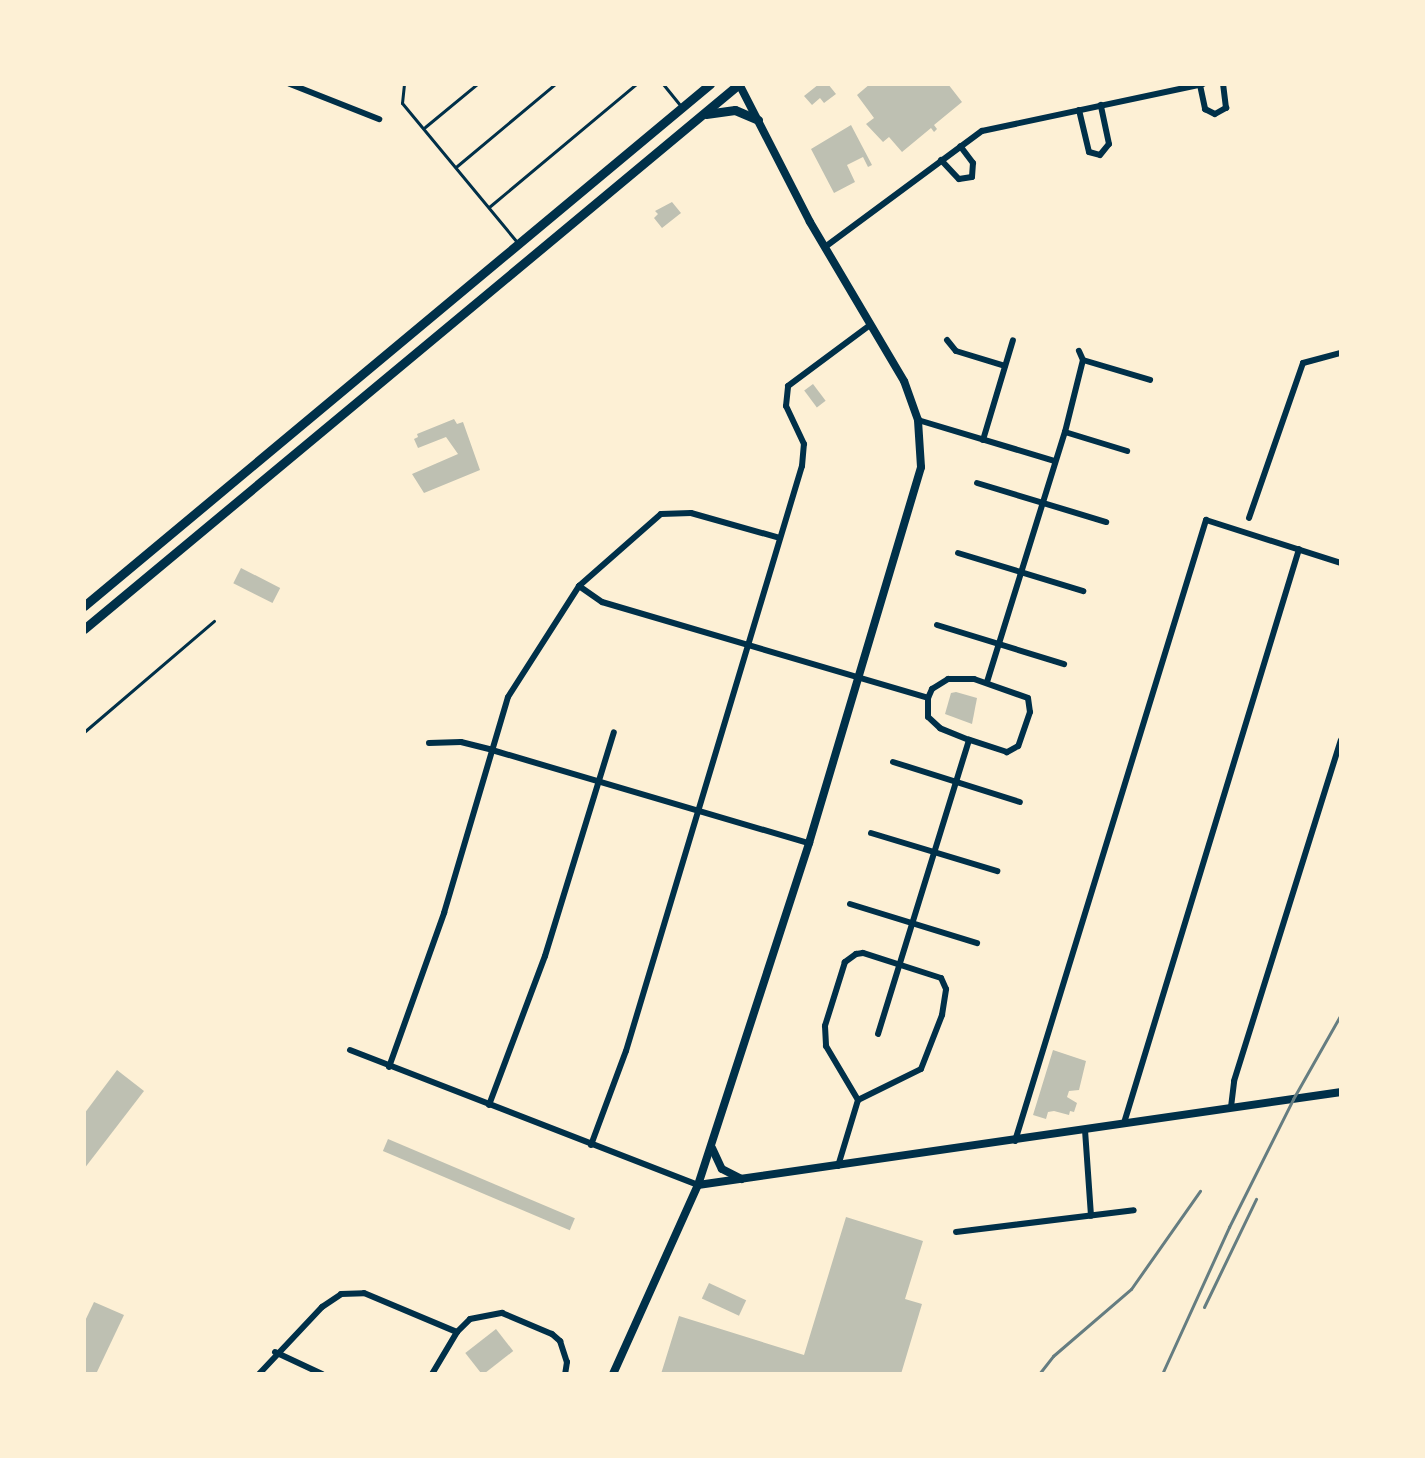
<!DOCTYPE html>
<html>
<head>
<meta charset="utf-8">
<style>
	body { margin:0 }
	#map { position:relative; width:1425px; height:1458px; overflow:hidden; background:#fdf0d5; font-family:"Roboto Condensed",sans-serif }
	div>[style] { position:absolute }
	.building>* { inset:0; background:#bec0b2; transform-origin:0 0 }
	.service>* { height:3px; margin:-1.5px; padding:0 1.5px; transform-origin:1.5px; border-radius:1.5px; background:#003049 }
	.minor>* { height:6px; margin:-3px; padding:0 3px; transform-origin:3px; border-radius:3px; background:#003049 }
	.secondary>* { height:8px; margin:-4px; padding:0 4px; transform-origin:4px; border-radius:4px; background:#003049 }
	.primary>* { height:9px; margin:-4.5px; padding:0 4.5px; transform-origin:4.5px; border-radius:4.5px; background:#003049 }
	.rail>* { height:3px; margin:-1.5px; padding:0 1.5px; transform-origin:1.5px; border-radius:1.5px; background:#657d81 }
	span { translate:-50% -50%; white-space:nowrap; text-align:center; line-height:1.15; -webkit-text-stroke:8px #fdf0d5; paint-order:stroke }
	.frame { position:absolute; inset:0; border:86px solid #fdf0d5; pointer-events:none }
</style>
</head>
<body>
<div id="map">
	<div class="building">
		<div style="clip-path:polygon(819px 84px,828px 84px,836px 94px,824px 103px,820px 98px,812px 105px,804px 96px)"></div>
		<div style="clip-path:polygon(870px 84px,948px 84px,962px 102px,934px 125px,937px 129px,934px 132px,931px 128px,902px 152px,889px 137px,883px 142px,866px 124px,874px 118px,857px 95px)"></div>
		<div style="clip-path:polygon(851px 125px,872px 165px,868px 167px,863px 157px,847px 165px,855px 182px,834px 193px,811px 149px)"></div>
		<div style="clip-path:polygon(672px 202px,681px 213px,662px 228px,654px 218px,658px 214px,655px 211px)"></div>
		<div style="left:813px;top:384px;width:21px;height:11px;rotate:53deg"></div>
		<div style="clip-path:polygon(454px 419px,457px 424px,463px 422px,480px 470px,424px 493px,412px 474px,458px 454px,446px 437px,418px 448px,414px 439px,418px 437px,417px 434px)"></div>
		<div style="left:241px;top:568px;width:44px;height:17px;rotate:27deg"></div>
		<div style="clip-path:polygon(956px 692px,977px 698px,972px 724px,945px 714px,951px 693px)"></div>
		<div style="clip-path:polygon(1053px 1050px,1086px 1061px,1079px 1090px,1069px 1091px,1067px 1097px,1077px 1103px,1074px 1112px,1070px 1111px,1069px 1115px,1054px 1111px,1048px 1112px,1046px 1119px,1033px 1115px)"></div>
		<div style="clip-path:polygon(117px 1070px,144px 1091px,84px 1169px,84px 1114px)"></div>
		<div style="left:388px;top:1139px;width:203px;height:13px;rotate:23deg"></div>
		<div style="clip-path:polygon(846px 1217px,923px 1241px,905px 1299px,922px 1304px,901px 1374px,661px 1374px,679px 1316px,804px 1355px)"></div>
		<div style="left:709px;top:1283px;width:41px;height:17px;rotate:25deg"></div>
		<div style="clip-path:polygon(94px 1302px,124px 1315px,96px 1374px,84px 1374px,84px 1323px)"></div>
		<div style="left:496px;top:1329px;width:28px;height:39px;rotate:52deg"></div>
	</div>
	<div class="service">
		<div style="left:404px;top:84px;width:19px;rotate:96deg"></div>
		<div style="left:402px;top:103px;width:180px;rotate:50.4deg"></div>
		<div style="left:663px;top:84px;width:27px;rotate:51deg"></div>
		<div style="left:425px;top:127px;width:67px;rotate:-39.6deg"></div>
		<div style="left:457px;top:166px;width:128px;rotate:-39.9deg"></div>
		<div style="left:489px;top:207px;width:192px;rotate:-39.9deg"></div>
		<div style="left:84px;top:732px;width:171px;rotate:-40.5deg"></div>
	</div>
	<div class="minor">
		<div style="left:290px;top:84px;width:96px;rotate:21.5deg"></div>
		<div style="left:1200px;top:85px;width:25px;rotate:78deg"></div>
		<div style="left:1205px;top:109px;width:11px;rotate:27deg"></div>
		<div style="left:1215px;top:114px;width:13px;rotate:-29deg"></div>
		<div style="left:1226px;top:108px;width:24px;rotate:-97deg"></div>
		<div style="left:1079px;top:110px;width:43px;rotate:76.6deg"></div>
		<div style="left:1089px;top:152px;width:11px;rotate:15deg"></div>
		<div style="left:1100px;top:155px;width:14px;rotate:-51deg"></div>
		<div style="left:1109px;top:144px;width:40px;rotate:-102deg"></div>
		<div style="left:941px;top:160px;width:26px;rotate:47deg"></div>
		<div style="left:959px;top:179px;width:13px;rotate:-9deg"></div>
		<div style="left:972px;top:177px;width:14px;rotate:-86deg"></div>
		<div style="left:973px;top:163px;width:21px;rotate:-127deg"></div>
		<div style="left:825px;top:247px;width:195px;rotate:-36.5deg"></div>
		<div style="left:982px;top:131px;width:226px;rotate:-12deg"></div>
		<div style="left:947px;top:340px;width:14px;rotate:51deg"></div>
		<div style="left:956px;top:351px;width:51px;rotate:17deg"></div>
		<div style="left:1083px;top:360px;width:70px;rotate:16.6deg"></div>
		<div style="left:918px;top:420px;width:143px;rotate:16.7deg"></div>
		<div style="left:1065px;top:432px;width:65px;rotate:17deg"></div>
		<div style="left:983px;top:440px;width:104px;rotate:-73.3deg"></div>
		<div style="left:977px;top:483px;width:135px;rotate:16.8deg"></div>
		<div style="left:1249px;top:518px;width:164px;rotate:-70.8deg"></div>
		<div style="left:1303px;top:363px;width:39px;rotate:-15deg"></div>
		<div style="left:958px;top:553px;width:131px;rotate:16.9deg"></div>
		<div style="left:579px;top:586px;width:28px;rotate:35deg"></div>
		<div style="left:602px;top:602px;width:340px;rotate:16.4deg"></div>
		<div style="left:937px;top:625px;width:133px;rotate:17.1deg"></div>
		<div style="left:948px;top:679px;width:26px"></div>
		<div style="left:974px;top:679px;width:57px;rotate:19.4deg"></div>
		<div style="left:1028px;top:698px;width:14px;rotate:82deg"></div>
		<div style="left:1030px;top:712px;width:36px;rotate:109deg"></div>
		<div style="left:1018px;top:746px;width:13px;rotate:151deg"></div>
		<div style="left:1007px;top:752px;width:40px;rotate:-162deg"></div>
		<div style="left:969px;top:740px;width:31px;rotate:-158deg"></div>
		<div style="left:940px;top:728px;width:16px;rotate:-137deg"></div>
		<div style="left:928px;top:717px;width:19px;rotate:-90deg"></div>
		<div style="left:928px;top:698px;width:10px;rotate:-66deg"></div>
		<div style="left:932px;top:689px;width:19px;rotate:-32deg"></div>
		<div style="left:987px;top:682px;width:262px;rotate:-72.7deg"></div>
		<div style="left:1065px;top:432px;width:74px;rotate:-76deg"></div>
		<div style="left:1083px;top:360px;width:10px;rotate:-114deg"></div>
		<div style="left:429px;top:743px;width:32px;rotate:-2deg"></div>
		<div style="left:461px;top:742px;width:32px;rotate:14deg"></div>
		<div style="left:492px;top:750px;width:330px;rotate:16.4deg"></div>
		<div style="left:893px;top:762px;width:133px;rotate:17.5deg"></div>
		<div style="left:871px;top:833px;width:132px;rotate:16.8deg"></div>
		<div style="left:850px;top:904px;width:133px;rotate:17.1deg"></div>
		<div style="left:878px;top:1034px;width:308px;rotate:-72.8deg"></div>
		<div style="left:350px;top:1050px;width:373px;rotate:21.2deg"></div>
		<div style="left:389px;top:1067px;width:164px;rotate:-70.3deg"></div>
		<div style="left:444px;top:913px;width:225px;rotate:-73.5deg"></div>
		<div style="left:508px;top:697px;width:132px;rotate:-57.4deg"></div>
		<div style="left:579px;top:586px;width:109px;rotate:-41.3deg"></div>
		<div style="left:661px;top:514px;width:30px;rotate:-2deg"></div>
		<div style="left:691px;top:513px;width:92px;rotate:15.7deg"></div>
		<div style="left:489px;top:1105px;width:159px;rotate:-69.4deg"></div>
		<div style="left:545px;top:956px;width:234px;rotate:-72.9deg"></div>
		<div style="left:1231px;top:1107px;width:26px;rotate:-83deg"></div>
		<div style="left:1234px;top:1081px;width:357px;rotate:-72.6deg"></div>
		<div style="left:1124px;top:1123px;width:600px;rotate:-73.04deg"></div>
		<div style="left:1085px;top:1130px;width:86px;rotate:86deg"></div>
		<div style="left:1015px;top:1141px;width:650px;rotate:-72.9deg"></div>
		<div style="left:1206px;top:520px;width:142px;rotate:17.7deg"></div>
		<div style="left:591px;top:1145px;width:100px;rotate:-69.6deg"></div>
		<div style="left:626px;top:1051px;width:611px;rotate:-73.26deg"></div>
		<div style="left:802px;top:466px;width:22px;rotate:-85deg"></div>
		<div style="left:804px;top:444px;width:42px;rotate:-115.3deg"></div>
		<div style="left:786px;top:406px;width:20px;rotate:-84deg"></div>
		<div style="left:788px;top:386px;width:102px;rotate:-36.6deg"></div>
		<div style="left:838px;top:1166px;width:69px;rotate:-73.1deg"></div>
		<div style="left:858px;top:1100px;width:70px;rotate:-26.2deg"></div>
		<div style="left:921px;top:1069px;width:58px;rotate:-68.7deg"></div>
		<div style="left:942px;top:1015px;width:26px;rotate:-81deg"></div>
		<div style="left:946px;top:989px;width:12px;rotate:-114deg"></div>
		<div style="left:941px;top:978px;width:82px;rotate:-162.2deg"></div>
		<div style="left:863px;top:953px;width:7px;rotate:172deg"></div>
		<div style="left:856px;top:954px;width:14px;rotate:144deg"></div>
		<div style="left:845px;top:962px;width:67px;rotate:107.4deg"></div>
		<div style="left:825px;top:1026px;width:20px;rotate:87deg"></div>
		<div style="left:826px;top:1046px;width:63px;rotate:59.3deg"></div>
		<div style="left:956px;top:1232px;width:179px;rotate:-7deg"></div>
		<div style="left:275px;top:1352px;width:52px;rotate:25.1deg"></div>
		<div style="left:259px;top:1374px;width:92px;rotate:-46.8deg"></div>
		<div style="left:322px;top:1307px;width:23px;rotate:-34deg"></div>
		<div style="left:341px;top:1294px;width:23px;rotate:-2deg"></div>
		<div style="left:364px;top:1293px;width:101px;rotate:22.8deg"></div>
		<div style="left:432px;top:1374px;width:49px;rotate:-59.2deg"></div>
		<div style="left:457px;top:1332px;width:18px;rotate:-45deg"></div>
		<div style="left:470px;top:1319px;width:33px;rotate:-11deg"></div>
		<div style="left:502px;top:1313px;width:54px;rotate:22.8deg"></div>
		<div style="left:552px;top:1334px;width:11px;rotate:41deg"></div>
		<div style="left:560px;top:1341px;width:22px;rotate:72deg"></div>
		<div style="left:567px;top:1362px;width:12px;rotate:99deg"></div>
	</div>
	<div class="secondary">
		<div style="left:712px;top:1148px;width:23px;rotate:65deg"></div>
		<div style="left:722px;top:1169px;width:22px;rotate:27deg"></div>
		<div style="left:698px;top:1185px;width:650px;rotate:-8.23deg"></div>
		<div style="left:613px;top:1374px;width:207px;rotate:-65.8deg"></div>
		<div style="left:698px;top:1185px;width:360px;rotate:-72deg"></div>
		<div style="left:809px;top:843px;width:392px;rotate:-73.4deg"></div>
		<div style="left:921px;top:467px;width:47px;rotate:-93.7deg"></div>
		<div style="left:918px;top:420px;width:41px;rotate:-109.7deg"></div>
		<div style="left:904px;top:381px;width:185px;rotate:-120.6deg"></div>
		<div style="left:810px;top:222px;width:155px;rotate:-117.2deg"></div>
	</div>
	<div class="primary">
		<div style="left:706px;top:114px;width:29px;rotate:-8deg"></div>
		<div style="left:735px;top:110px;width:25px;rotate:23deg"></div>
		<div style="left:84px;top:606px;width:815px;rotate:-39.82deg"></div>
		<div style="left:84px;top:629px;width:852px;rotate:-39.76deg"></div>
	</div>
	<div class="rail">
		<div style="left:1204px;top:1307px;width:120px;rotate:-64.3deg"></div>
		<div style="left:1039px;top:1374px;width:23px;rotate:-52deg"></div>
		<div style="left:1053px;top:1356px;width:103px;rotate:-40.7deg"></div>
		<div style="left:1131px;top:1289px;width:120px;rotate:-54.9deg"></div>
		<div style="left:1162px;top:1374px;width:162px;rotate:-65.5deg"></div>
		<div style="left:1229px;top:1227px;width:143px;rotate:-63.4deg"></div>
		<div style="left:1293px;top:1099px;width:98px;rotate:-60.5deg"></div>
	</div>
	<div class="frame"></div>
</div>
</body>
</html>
